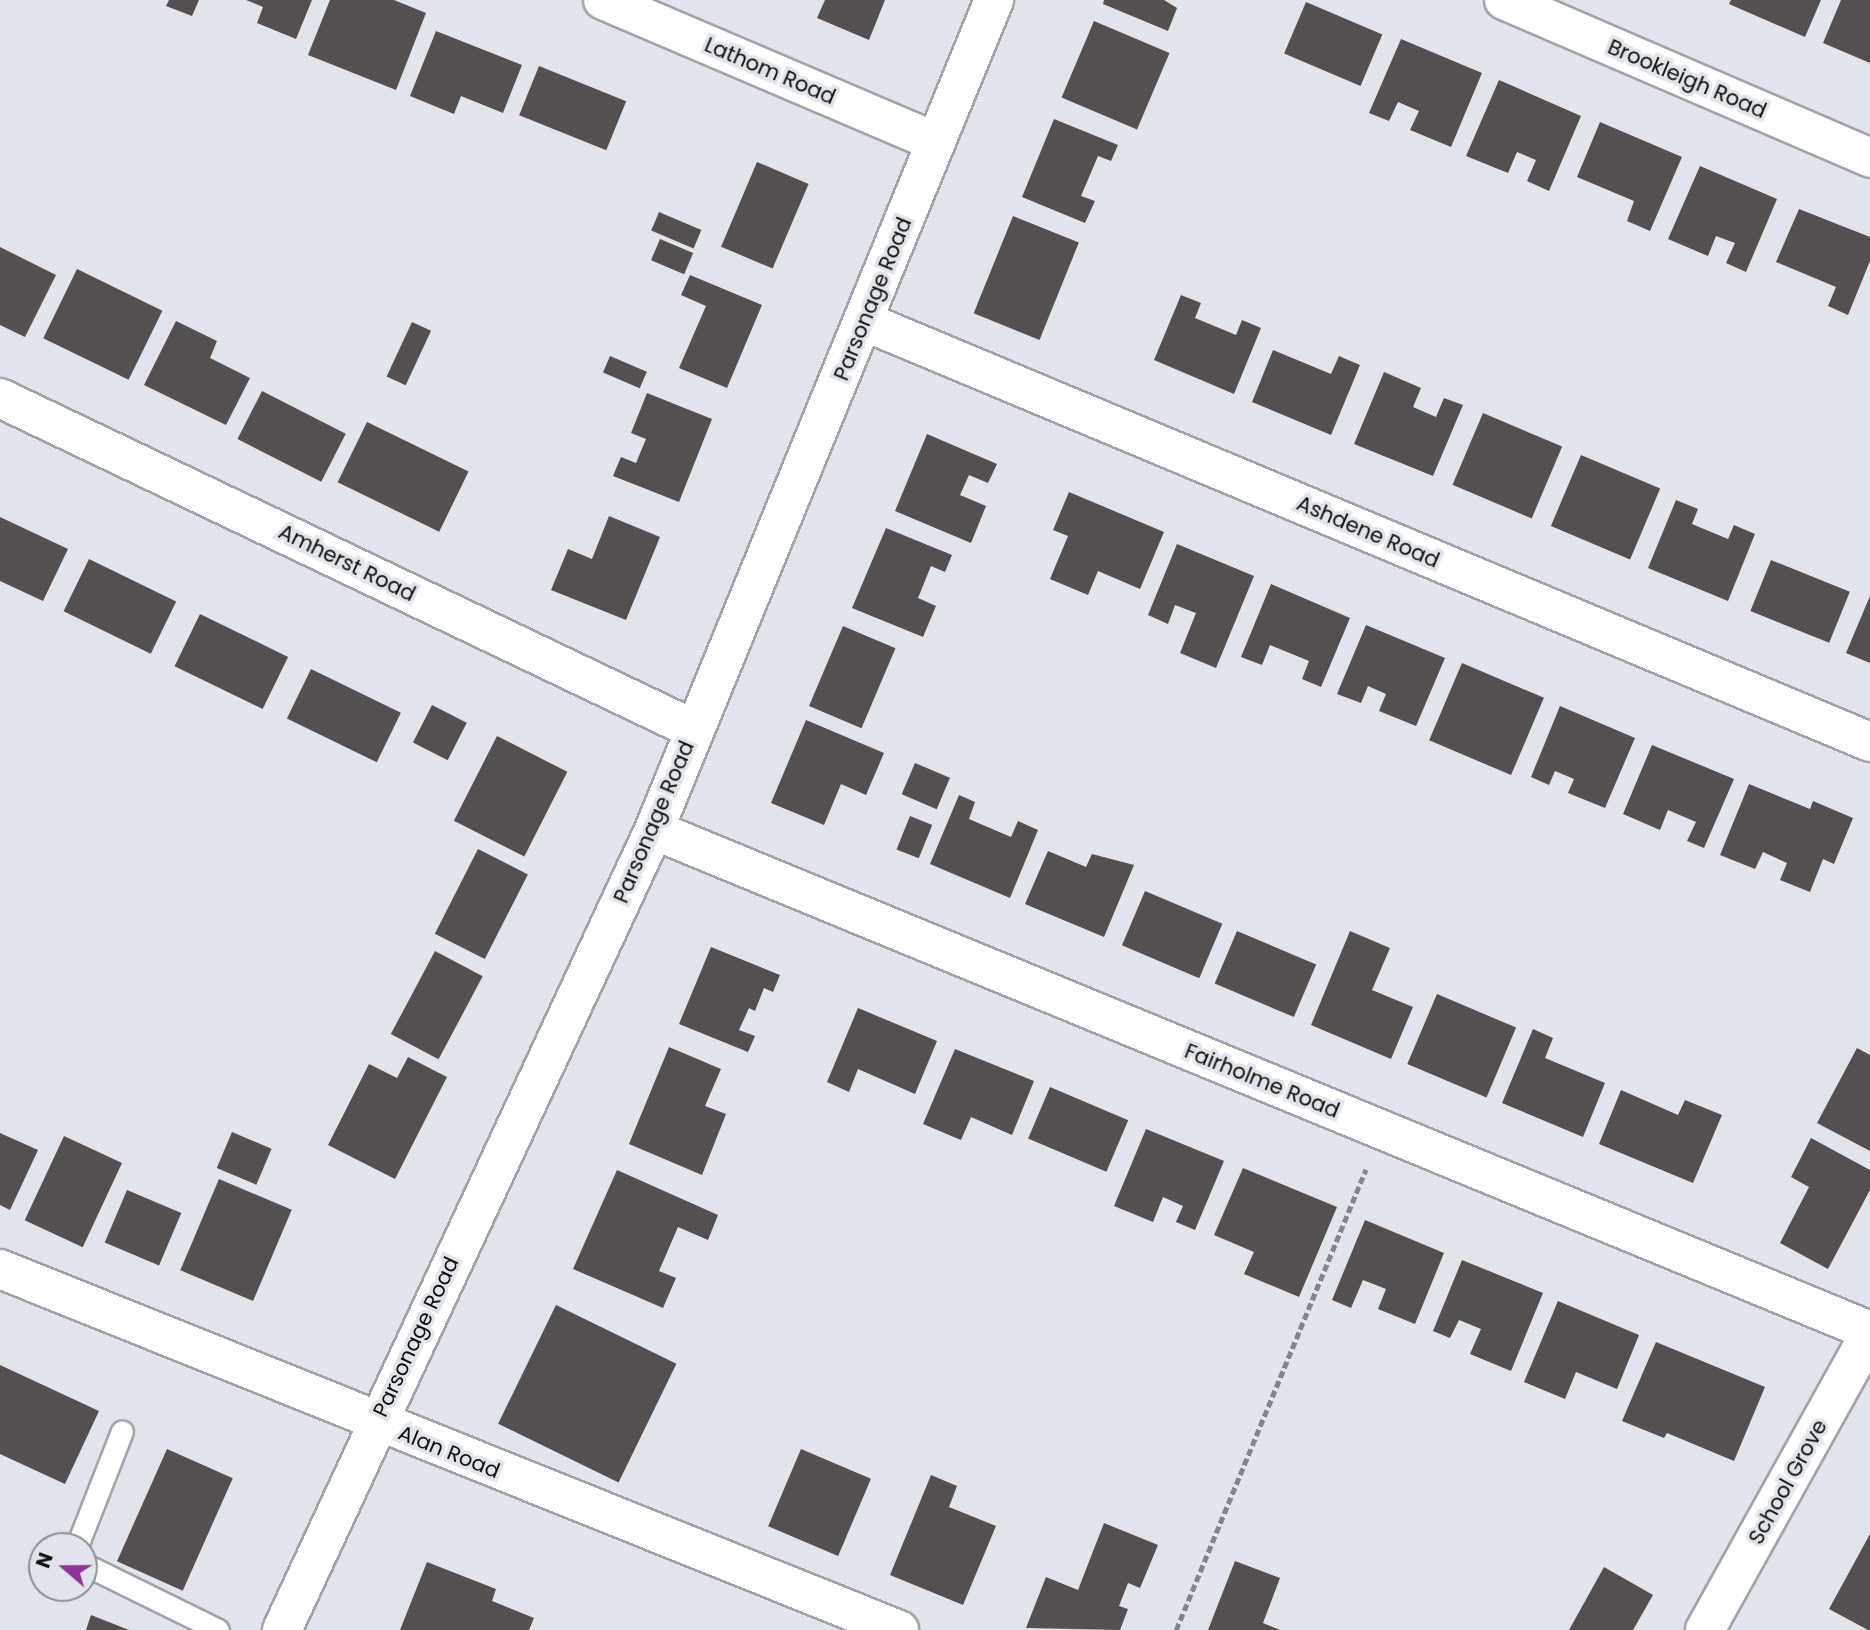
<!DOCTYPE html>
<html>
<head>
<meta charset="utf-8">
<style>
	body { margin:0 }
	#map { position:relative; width:1870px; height:1630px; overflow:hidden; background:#e1e5eb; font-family:Poppins,sans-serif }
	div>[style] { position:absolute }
	.building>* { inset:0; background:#554f51; transform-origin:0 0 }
	.path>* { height:4.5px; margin-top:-2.25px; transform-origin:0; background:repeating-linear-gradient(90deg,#828589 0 7px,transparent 0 10.5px) }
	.roads { filter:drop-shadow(2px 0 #a0a4aa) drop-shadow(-2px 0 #a0a4aa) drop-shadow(0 2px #a0a4aa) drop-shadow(0 -2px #a0a4aa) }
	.service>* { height:21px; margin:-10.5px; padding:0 10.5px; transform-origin:10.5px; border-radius:10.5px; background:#fff }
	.minor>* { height:38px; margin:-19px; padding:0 19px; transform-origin:19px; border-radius:19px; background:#fff }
	.tertiary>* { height:38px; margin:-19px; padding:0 19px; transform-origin:19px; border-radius:19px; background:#fff }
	span { translate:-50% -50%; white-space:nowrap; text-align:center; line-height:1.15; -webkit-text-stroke:7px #e1e5eb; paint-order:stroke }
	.street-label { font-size:21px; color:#0d0f11 }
	.north { position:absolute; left:28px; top:1532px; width:70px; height:70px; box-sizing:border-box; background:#e1e5eb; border:2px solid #8c8f94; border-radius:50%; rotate:290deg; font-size:19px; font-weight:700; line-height:28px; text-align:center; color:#0d0f11 }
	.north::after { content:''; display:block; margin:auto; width:24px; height:32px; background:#91329b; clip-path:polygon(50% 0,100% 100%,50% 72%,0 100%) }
</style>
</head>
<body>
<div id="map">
	<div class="building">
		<div style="clip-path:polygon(169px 0,199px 0,192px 16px,166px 6px)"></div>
		<div style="clip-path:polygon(246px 0,312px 0,296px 39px,257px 23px,263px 7px)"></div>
		<div style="clip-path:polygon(330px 0,394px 0,426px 13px,396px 90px,308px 55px)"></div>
		<div style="clip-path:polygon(825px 0,885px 0,869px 40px,817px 18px)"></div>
		<div style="clip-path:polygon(1104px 0,1164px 0,1177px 8px,1168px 31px,1103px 4px)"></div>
		<div style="clip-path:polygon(1731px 0,1821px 0,1805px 37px,1729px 4px)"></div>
		<div style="clip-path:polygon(1841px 0,1870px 0,1870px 63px,1823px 43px)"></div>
		<div style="left:1306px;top:2px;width:83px;height:56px;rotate:23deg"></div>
		<div style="left:1094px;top:21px;width:82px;height:83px;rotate:23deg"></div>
		<div style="clip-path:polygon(436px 31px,522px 65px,503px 113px,461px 96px,454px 114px,410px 96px)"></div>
		<div style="clip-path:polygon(1401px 39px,1482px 73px,1451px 147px,1410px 130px,1419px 111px,1398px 102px,1389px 121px,1369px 113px)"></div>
		<div style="left:539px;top:66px;width:94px;height:53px;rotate:22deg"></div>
		<div style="clip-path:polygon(1499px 80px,1581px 116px,1549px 191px,1527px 181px,1536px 160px,1517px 152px,1508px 173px,1466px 156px)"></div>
		<div style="clip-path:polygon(1054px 119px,1118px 145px,1111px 161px,1098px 156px,1081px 196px,1095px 201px,1085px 223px,1022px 197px)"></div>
		<div style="clip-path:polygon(1600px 122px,1682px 157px,1650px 231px,1627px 221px,1634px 201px,1577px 177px)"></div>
		<div style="left:757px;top:162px;width:56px;height:92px;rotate:23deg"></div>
		<div style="clip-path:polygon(1700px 166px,1777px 199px,1746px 272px,1726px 263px,1735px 243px,1716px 236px,1708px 256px,1668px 239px)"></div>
		<div style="clip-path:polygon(1799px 209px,1870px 237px,1870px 261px,1848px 315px,1828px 306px,1836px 287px,1776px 262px)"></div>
		<div style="left:659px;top:212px;width:46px;height:20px;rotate:23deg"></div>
		<div style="left:1013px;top:216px;width:71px;height:105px;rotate:22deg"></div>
		<div style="left:660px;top:239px;width:36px;height:23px;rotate:23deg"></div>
		<div style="clip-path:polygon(0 247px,56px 275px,25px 337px,0 325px)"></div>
		<div style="left:77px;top:269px;width:95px;height:77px;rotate:26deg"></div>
		<div style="clip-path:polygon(690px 275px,762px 305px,727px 388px,679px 368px,706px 306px,681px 295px)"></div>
		<div style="clip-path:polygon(1181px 295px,1201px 303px,1195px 318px,1236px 335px,1242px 320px,1261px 328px,1234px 394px,1154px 360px)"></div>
		<div style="clip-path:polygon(176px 321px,217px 341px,210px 358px,250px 378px,226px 425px,144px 385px)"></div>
		<div style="left:412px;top:322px;width:21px;height:60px;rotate:25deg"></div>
		<div style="clip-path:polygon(1273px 350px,1331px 374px,1339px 356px,1360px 365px,1331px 435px,1252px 402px)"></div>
		<div style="left:610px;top:356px;width:40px;height:18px;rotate:23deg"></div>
		<div style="clip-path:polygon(1384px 372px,1421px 388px,1413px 407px,1436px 417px,1444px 398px,1463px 405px,1433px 476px,1354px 444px)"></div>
		<div style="left:262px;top:391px;width:94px;height:54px;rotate:27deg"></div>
		<div style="clip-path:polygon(647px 393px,712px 419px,679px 502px,613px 476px,621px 457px,636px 463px,646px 439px,631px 433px)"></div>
		<div style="left:1483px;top:413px;width:86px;height:78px;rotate:23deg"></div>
		<div style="left:367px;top:422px;width:113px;height:67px;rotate:26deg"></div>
		<div style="clip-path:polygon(927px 434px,997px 464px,988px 483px,969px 475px,960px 495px,986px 506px,971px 543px,895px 511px)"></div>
		<div style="left:1581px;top:455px;width:86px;height:77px;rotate:23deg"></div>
		<div style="clip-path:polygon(1069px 492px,1164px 532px,1140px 589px,1098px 571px,1088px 595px,1050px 579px,1068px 536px,1053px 530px)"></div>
		<div style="clip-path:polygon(1676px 500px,1698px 509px,1692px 524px,1728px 539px,1734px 525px,1755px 534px,1728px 601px,1648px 568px)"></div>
		<div style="clip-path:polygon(609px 516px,660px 537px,626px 620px,551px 590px,568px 549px,592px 559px)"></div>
		<div style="clip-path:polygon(0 517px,68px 549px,43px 601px,0 581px)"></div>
		<div style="clip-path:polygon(886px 528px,952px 555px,945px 572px,931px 566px,918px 598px,936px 606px,923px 637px,852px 608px)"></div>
		<div style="clip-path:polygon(1177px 544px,1254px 576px,1216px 668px,1180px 653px,1196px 613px,1175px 605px,1168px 624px,1148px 615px)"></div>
		<div style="left:89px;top:559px;width:97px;height:58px;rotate:26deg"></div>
		<div style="left:1771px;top:560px;width:85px;height:55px;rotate:22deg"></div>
		<div style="clip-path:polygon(1271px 584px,1350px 618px,1321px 687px,1302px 679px,1309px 661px,1270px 645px,1262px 665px,1241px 657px)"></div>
		<div style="clip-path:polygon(1870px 596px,1870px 663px,1846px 653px)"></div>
		<div style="left:200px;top:614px;width:98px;height:58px;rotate:26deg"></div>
		<div style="clip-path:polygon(1366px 625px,1445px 658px,1416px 726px,1379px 711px,1386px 694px,1368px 686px,1361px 703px,1337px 694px)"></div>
		<div style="left:843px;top:626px;width:57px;height:87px;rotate:23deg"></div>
		<div style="left:1462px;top:663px;width:89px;height:84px;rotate:23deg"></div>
		<div style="left:311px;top:669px;width:100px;height:55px;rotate:26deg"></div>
		<div style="left:432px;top:705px;width:39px;height:42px;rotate:27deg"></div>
		<div style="clip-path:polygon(1560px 706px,1635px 738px,1605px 808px,1568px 793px,1574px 779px,1555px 771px,1549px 785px,1531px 777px)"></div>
		<div style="clip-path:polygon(806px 720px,884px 753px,866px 795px,841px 784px,824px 825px,771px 803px)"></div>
		<div style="left:497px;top:736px;width:79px;height:95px;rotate:27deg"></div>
		<div style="clip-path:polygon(1652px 745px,1734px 779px,1704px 848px,1687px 841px,1696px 822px,1668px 810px,1660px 830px,1623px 814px)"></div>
		<div style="left:915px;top:763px;width:38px;height:34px;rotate:23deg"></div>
		<div style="clip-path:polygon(1749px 784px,1810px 809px,1813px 801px,1853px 818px,1834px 864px,1823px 859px,1810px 892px,1780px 880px,1787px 863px,1763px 852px,1755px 869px,1720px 855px)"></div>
		<div style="clip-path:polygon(959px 795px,975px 802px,969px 819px,1011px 837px,1018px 821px,1038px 830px,1010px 898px,930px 864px)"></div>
		<div style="left:910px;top:816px;width:24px;height:36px;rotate:22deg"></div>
		<div style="left:478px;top:849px;width:56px;height:95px;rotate:27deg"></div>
		<div style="clip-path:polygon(1048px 851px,1086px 867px,1092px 854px,1134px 865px,1104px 937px,1025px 904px)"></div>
		<div style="left:1145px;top:891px;width:84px;height:59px;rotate:23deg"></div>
		<div style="left:1237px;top:931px;width:86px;height:57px;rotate:23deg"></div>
		<div style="clip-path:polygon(1350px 931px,1390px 948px,1372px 990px,1413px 1007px,1391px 1059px,1311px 1025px)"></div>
		<div style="clip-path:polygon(711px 947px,780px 975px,773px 992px,764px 988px,755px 1011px,749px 1008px,739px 1030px,755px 1036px,748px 1052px,679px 1024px)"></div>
		<div style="left:435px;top:951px;width:54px;height:94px;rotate:28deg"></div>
		<div style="left:1437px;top:994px;width:86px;height:76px;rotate:23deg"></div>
		<div style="clip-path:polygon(858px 1008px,937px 1041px,915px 1094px,858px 1069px,849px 1092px,827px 1082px)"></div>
		<div style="clip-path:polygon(1533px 1029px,1553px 1038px,1545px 1058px,1605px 1083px,1583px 1137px,1502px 1103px)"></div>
		<div style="clip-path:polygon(669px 1047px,721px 1069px,705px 1106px,726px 1114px,702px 1175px,629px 1144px)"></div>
		<div style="clip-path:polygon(1857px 1048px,1870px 1055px,1870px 1151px,1817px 1123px)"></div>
		<div style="clip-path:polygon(955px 1049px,1034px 1081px,1012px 1135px,971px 1117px,961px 1140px,923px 1124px)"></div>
		<div style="clip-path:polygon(408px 1057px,447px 1077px,395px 1179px,328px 1145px,369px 1064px,397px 1078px)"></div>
		<div style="left:1050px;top:1087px;width:85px;height:56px;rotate:23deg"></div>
		<div style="clip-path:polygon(1621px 1090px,1678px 1115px,1685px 1100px,1722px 1115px,1693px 1183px,1599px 1144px)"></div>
		<div style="clip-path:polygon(1146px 1129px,1224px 1161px,1195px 1230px,1176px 1222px,1183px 1206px,1163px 1197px,1153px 1222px,1114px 1206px)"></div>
		<div style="left:232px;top:1132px;width:43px;height:39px;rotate:23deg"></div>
		<div style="clip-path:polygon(0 1133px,38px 1150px,10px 1210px,0 1205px)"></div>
		<div style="left:64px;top:1136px;width:64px;height:93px;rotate:25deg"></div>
		<div style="clip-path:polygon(1811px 1138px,1870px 1170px,1870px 1190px,1828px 1269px,1780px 1243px,1809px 1187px,1791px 1177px)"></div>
		<div style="clip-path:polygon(1243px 1168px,1337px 1207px,1299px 1297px,1244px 1274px,1254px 1252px,1214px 1235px)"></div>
		<div style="clip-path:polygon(617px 1170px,718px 1215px,708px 1240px,678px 1227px,659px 1271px,676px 1278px,663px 1308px,573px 1269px)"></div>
		<div style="left:219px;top:1179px;width:79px;height:99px;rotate:23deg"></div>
		<div style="left:127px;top:1190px;width:59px;height:57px;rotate:23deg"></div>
		<div style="clip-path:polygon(1365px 1220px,1444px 1253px,1415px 1324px,1378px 1309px,1386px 1289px,1363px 1280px,1351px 1308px,1332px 1300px)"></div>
		<div style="clip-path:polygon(1462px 1260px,1543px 1293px,1511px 1371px,1470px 1354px,1481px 1329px,1459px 1320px,1450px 1338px,1433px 1331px)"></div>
		<div style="clip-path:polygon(1558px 1301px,1639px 1335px,1617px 1389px,1576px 1372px,1565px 1399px,1524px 1382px)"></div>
		<div style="left:556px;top:1305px;width:134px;height:132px;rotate:26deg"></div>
		<div style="clip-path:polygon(1656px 1342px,1765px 1387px,1734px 1461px,1667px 1433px,1664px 1438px,1622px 1421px)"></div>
		<div style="clip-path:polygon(0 1365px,99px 1411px,65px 1484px,0 1454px)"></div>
		<div style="left:167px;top:1449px;width:72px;height:123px;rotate:24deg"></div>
		<div style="left:801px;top:1449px;width:76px;height:84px;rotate:23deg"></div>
		<div style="clip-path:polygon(931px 1475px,957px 1486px,949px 1507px,996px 1526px,963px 1605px,890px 1575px)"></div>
		<div style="clip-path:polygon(1104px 1523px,1158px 1545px,1140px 1588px,1128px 1583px,1119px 1606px,1128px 1609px,1120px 1630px,1026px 1628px,1046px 1577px,1078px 1590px)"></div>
		<div style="clip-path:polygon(1870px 1534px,1870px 1630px,1868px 1630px,1829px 1609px)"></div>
		<div style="clip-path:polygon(1235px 1561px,1280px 1578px,1263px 1623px,1280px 1630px,1208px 1630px)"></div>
		<div style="clip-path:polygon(427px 1562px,496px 1589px,492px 1601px,534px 1618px,529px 1630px,400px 1630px)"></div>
		<div style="clip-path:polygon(1604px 1567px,1653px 1595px,1633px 1630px,1569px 1630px)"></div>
		<div style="clip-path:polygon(91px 1615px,129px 1630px,86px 1630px)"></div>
	</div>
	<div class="path">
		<div style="left:1176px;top:1630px;width:498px;rotate:-67.6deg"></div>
	</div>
	<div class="roads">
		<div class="service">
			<div style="left:77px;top:1546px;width:123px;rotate:-68.6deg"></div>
			<div style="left:84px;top:1564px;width:149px;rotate:26.2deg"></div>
		</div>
		<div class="minor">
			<div style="left:603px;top:0;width:362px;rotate:23.1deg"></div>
			<div style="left:1504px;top:0;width:399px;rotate:23.3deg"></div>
			<div style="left:866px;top:322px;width:1088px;rotate:22.7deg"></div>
			<div style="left:0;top:398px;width:768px;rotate:25.53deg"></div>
			<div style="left:654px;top:830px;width:1315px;rotate:22.39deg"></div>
			<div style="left:0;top:1269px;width:969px;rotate:21.88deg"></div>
			<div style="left:1705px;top:1630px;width:340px;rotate:-60.9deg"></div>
		</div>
		<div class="tertiary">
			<div style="left:282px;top:1630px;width:882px;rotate:-65.06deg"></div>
			<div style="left:654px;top:830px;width:897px;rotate:-67.72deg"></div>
		</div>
	</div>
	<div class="street-label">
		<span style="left:770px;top:71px;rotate:23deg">Lathom Road</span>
		<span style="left:1687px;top:79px;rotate:23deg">Brookleigh Road</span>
		<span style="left:873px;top:299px;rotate:-68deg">Parsonage Road</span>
		<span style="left:1368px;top:532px;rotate:23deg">Ashdene Road</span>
		<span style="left:347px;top:563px;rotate:26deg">Amherst Road</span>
		<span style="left:654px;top:822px;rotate:-67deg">Parsonage Road</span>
		<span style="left:1262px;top:1081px;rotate:22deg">Fairholme Road</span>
		<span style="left:416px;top:1337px;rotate:-65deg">Parsonage Road</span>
		<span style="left:449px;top:1452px;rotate:22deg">Alan Road</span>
		<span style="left:1788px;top:1482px;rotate:-61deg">School Grove</span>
	</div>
	<div class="north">N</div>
</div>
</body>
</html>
